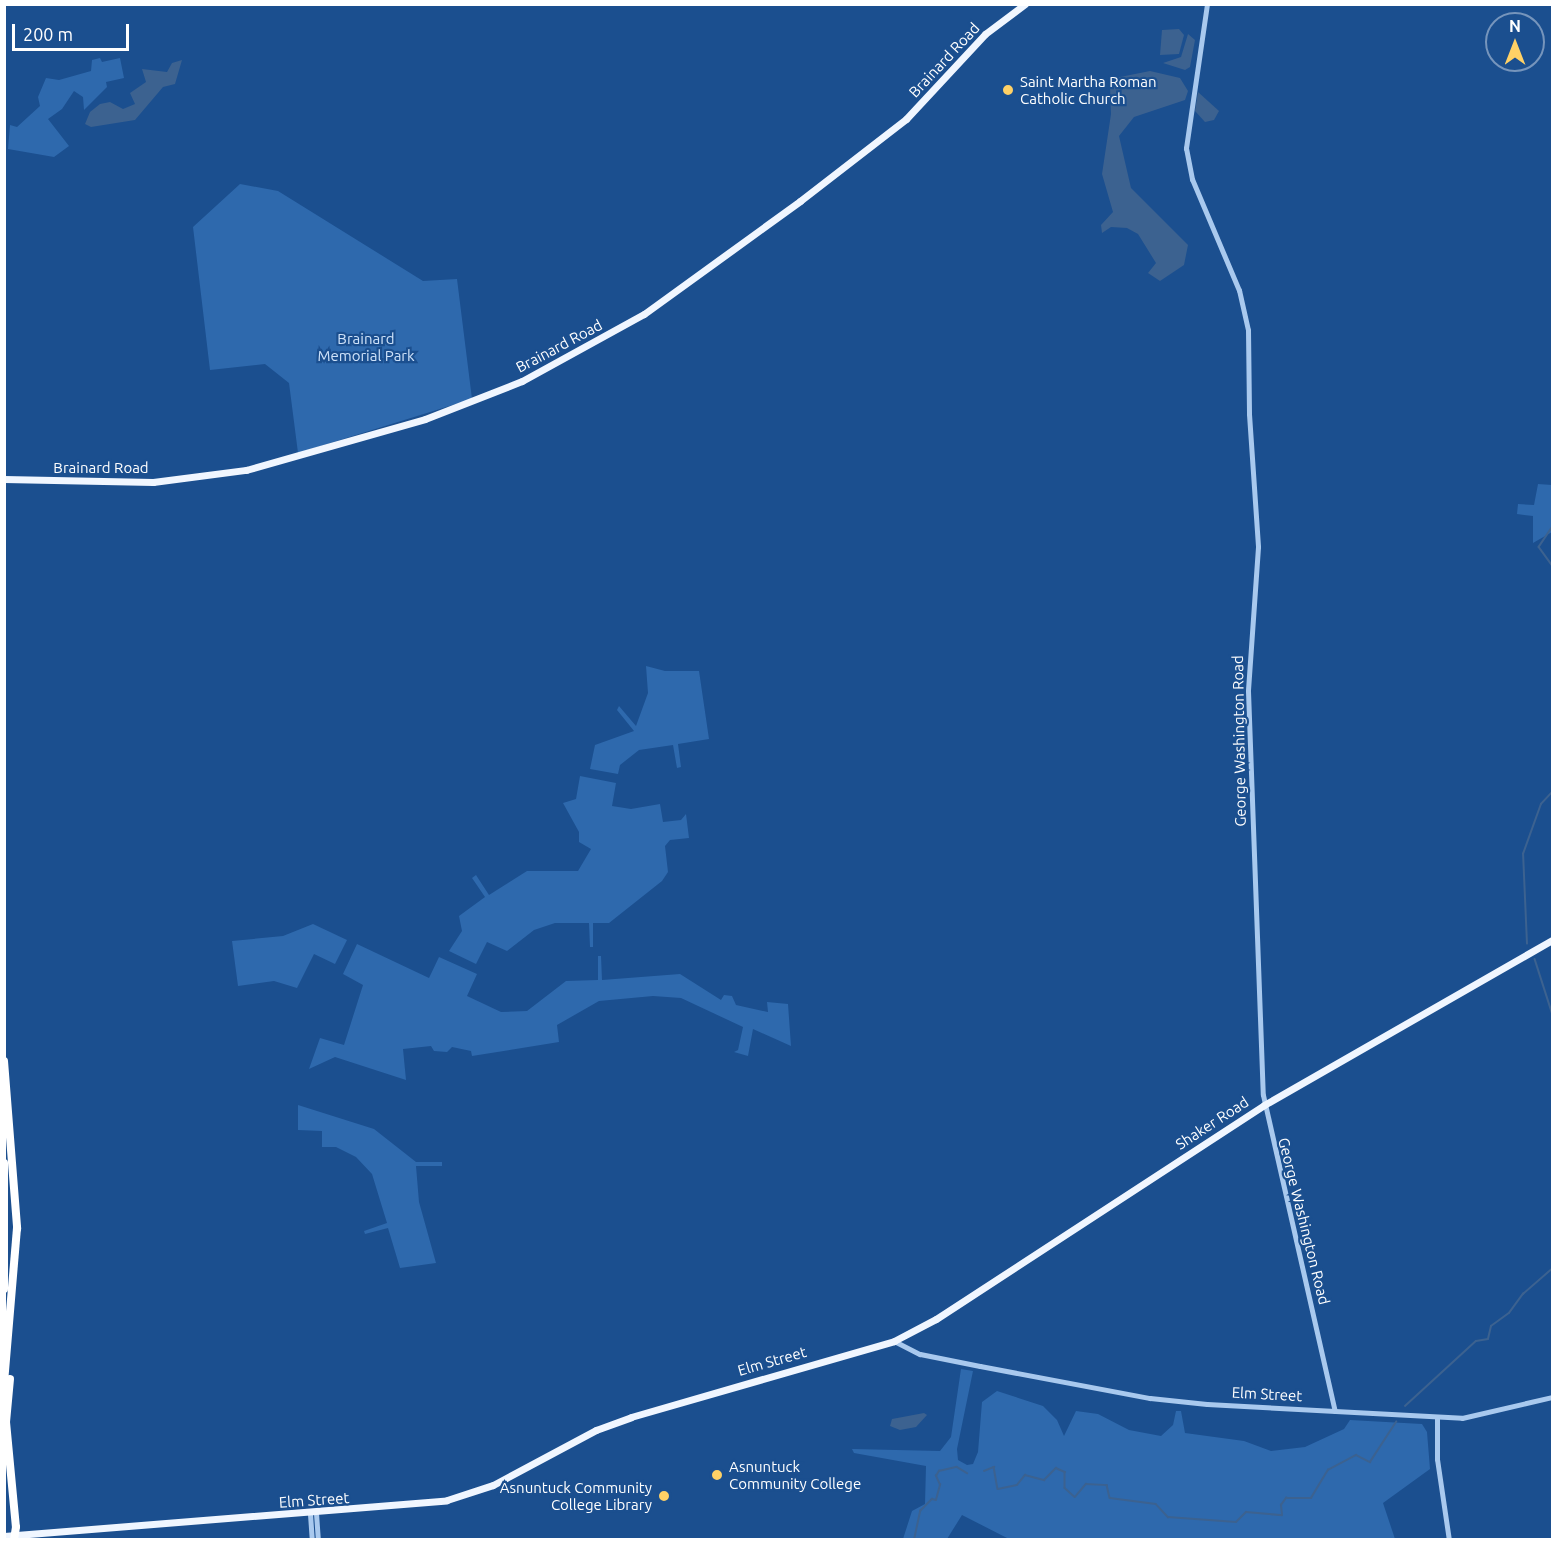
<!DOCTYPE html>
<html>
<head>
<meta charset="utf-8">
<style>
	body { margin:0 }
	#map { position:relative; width:1557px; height:1544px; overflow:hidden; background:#1b4f8f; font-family:Ubuntu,sans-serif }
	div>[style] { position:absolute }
	.green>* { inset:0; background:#2e69ad }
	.water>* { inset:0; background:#3c6290 }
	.stream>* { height:1.5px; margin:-0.75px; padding:0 0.75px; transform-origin:0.75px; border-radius:0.75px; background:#3c6290 }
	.minor>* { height:5px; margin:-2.5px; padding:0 2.5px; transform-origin:2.5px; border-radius:2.5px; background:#a9c9ee }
	.major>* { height:7px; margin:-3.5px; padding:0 3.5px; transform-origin:3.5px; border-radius:3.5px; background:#f0f6ff }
	.highway>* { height:8px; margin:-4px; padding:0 4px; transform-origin:4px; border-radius:4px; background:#fff }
	.dots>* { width:16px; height:16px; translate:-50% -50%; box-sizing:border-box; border:3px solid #1b4f8f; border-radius:50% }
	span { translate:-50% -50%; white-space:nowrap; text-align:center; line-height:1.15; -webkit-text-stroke:4.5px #1b4f8f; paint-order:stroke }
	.street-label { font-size:15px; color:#fff }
	.poi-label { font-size:15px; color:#fff }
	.left { translate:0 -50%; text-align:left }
	.right { translate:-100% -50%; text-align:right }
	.park-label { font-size:15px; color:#cfe3fa }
	.frame { position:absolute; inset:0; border:6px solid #fff; pointer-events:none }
	.north { position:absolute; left:1485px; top:12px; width:60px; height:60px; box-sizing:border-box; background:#1b4f8f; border:2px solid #7695bc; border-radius:50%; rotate:0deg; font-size:16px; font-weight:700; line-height:24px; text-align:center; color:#fff }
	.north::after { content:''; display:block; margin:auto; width:21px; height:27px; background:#ffd166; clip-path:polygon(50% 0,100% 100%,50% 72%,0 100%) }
	.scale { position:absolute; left:12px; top:24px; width:117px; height:27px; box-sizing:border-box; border:3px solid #fff; border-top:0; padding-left:8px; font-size:18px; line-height:21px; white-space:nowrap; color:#fff; -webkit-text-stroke:4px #1b4f8f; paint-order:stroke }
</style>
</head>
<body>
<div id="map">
	<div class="green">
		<div style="clip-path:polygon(100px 58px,102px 62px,120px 58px,124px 78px,106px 82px,107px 87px,84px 110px,83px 97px,74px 91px,62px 109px,48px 119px,69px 146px,54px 157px,8px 149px,10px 125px,17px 127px,40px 106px,38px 97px,46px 78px,59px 80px,91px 71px,92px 60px)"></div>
		<div style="clip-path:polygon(240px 184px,278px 191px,423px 281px,457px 279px,472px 399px,298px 453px,289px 383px,265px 364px,210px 370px,193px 227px)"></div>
		<div style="clip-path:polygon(1538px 484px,1552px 485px,1552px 532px,1533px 543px,1533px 516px,1517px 514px,1518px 504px,1534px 505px)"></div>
		<div style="clip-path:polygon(646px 666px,665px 671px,699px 671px,709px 739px,678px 744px,681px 767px,677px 768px,673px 745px,639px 750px,620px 765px,618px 774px,590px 769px,595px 745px,634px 731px,617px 710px,619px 706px,636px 726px,648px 693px)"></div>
		<div style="clip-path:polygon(580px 776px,616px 783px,612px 806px,631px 809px,660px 804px,663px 822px,681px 820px,686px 814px,689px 838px,670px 840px,665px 846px,668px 872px,662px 881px,609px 923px,593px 923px,593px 947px,590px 947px,589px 923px,555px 923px,534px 930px,507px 951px,487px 942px,476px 964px,449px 951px,462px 931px,459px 916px,485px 897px,472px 878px,476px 875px,489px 895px,527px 871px,578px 871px,591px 849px,579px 842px,579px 832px,563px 803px,576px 799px)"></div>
		<div style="clip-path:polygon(313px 924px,347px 940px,335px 964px,314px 954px,297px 988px,274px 981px,238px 986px,232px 941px,283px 936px)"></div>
		<div style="clip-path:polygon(357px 944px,429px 978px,439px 957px,477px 974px,467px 996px,501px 1012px,527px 1011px,566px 981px,598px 980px,598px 956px,601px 956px,602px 980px,680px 974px,721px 1000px,724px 995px,732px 996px,736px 1005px,768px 1012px,767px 1002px,788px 1004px,791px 1046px,753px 1029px,748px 1056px,734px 1052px,738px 1050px,743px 1027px,681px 998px,653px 996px,599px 1001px,557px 1025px,559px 1042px,472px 1056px,471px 1051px,452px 1047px,447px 1052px,434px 1051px,431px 1046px,403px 1049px,406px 1080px,335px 1057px,309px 1069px,320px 1038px,344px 1045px,363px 985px,343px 974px)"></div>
		<div style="clip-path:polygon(298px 1105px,374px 1129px,416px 1162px,442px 1162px,442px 1166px,416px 1166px,419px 1202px,436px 1263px,400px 1268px,388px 1228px,365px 1234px,364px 1231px,387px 1223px,372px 1174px,356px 1157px,336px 1147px,322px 1147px,322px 1131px,298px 1130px)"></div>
		<div style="clip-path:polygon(961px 1369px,973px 1371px,957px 1449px,958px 1460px,967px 1465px,973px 1464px,978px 1452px,982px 1402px,997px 1391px,1043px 1406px,1057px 1420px,1064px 1436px,1076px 1411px,1098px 1414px,1129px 1430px,1161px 1436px,1173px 1425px,1176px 1411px,1181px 1411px,1185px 1433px,1244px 1441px,1271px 1451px,1305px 1447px,1344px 1429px,1350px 1420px,1422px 1424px,1427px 1432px,1430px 1469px,1383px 1503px,1395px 1539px,1009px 1539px,962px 1515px,947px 1539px,903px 1539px,912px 1511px,925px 1504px,926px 1466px,854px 1453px,852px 1449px,940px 1451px,951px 1437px)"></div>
	</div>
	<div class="water">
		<div style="clip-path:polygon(1179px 29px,1184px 35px,1179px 54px,1160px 55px,1162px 30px)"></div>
		<div style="clip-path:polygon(1188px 34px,1195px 40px,1190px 67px,1185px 70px,1163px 63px,1181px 57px)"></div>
		<div style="clip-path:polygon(182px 60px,175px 84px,163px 87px,135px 120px,91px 127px,85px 124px,90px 112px,100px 104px,110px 102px,123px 109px,135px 104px,130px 93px,146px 82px,142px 69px,167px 72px,172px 63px)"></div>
		<div style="clip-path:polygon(1150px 71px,1180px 78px,1188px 91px,1185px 100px,1134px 117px,1119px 136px,1131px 188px,1188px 245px,1184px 265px,1160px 281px,1148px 273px,1156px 263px,1138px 234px,1127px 228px,1111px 227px,1102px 233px,1101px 225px,1113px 212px,1102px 174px,1111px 114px,1110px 87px,1115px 78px)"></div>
		<div style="clip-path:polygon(1198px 92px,1219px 111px,1214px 120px,1205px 122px,1195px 111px)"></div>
		<div style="clip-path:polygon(924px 1413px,927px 1415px,916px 1427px,900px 1430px,890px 1426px,892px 1419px)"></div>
	</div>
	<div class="stream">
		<div style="left:1552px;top:528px;width:23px;rotate:124deg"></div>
		<div style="left:1539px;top:547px;width:22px;rotate:54deg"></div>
		<div style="left:1527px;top:944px;width:90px;rotate:-92.5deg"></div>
		<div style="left:1523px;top:854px;width:53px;rotate:-70.2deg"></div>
		<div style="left:1541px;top:804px;width:16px;rotate:-47deg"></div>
		<div style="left:1535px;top:959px;width:56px;rotate:72.2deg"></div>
		<div style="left:1405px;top:1406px;width:96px;rotate:-42.5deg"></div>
		<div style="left:1476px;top:1341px;width:12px;rotate:-9deg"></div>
		<div style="left:1488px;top:1339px;width:13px;rotate:-77deg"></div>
		<div style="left:1491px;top:1326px;width:22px;rotate:-36deg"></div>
		<div style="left:1509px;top:1313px;width:24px;rotate:-54deg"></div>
		<div style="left:1523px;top:1294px;width:38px;rotate:-41deg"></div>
		<div style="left:984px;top:1471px;width:11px;rotate:-22deg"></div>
		<div style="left:994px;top:1467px;width:22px;rotate:80deg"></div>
		<div style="left:998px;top:1489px;width:19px;rotate:-12deg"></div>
		<div style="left:1017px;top:1485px;width:13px;rotate:-51deg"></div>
		<div style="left:1025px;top:1475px;width:20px;rotate:15deg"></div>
		<div style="left:1044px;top:1480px;width:17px;rotate:-45deg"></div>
		<div style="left:1056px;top:1468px;width:10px;rotate:24deg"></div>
		<div style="left:1065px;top:1472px;width:16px;rotate:90deg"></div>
		<div style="left:1065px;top:1488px;width:13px;rotate:42deg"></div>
		<div style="left:1075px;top:1497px;width:17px;rotate:-50deg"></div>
		<div style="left:1086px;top:1484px;width:21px;rotate:3deg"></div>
		<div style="left:1107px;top:1485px;width:13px;rotate:77deg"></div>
		<div style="left:1110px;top:1498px;width:46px;rotate:7.4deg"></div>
		<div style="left:1156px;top:1504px;width:18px;rotate:47deg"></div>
		<div style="left:1168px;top:1517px;width:68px;rotate:4.2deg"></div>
		<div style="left:1236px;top:1522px;width:14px;rotate:-45deg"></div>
		<div style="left:1246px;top:1512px;width:36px;rotate:5deg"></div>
		<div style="left:1282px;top:1515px;width:10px;rotate:-96deg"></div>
		<div style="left:1281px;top:1505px;width:9px;rotate:-54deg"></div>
		<div style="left:1286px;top:1498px;width:25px"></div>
		<div style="left:1311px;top:1498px;width:33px;rotate:-59deg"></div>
		<div style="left:1328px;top:1470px;width:32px;rotate:-28deg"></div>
		<div style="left:1356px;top:1455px;width:16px;rotate:27deg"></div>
		<div style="left:1370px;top:1462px;width:48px;rotate:-57deg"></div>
		<div style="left:914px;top:1540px;width:30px;rotate:-78deg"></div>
		<div style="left:920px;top:1511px;width:17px;rotate:-45deg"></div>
		<div style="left:932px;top:1499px;width:4px;rotate:14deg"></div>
		<div style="left:936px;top:1500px;width:16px;rotate:-75deg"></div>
		<div style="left:940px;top:1485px;width:10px;rotate:-114deg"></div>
		<div style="left:936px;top:1476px;width:6px;rotate:-59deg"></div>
		<div style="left:939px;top:1471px;width:18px;rotate:-13deg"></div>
		<div style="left:957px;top:1467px;width:12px;rotate:31deg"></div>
	</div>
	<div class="minor">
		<div style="left:1207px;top:4px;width:146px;rotate:98.3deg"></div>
		<div style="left:1186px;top:148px;width:32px;rotate:79deg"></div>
		<div style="left:1192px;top:179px;width:121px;rotate:67.1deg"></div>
		<div style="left:1239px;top:290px;width:41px;rotate:77.3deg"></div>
		<div style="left:1248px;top:330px;width:84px;rotate:89.3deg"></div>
		<div style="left:1249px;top:414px;width:133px;rotate:86.1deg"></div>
		<div style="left:1258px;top:547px;width:144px;rotate:94deg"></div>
		<div style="left:1248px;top:691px;width:404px;rotate:87.9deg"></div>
		<div style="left:1263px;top:1095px;width:324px;rotate:77.2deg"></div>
		<div style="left:894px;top:1341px;width:29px;rotate:27deg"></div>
		<div style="left:920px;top:1354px;width:61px;rotate:11.3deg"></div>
		<div style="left:980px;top:1366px;width:173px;rotate:10.7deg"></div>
		<div style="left:1150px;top:1398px;width:57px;rotate:6deg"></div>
		<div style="left:1207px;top:1404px;width:255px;rotate:3.1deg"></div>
		<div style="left:1462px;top:1418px;width:92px;rotate:-13.1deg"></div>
		<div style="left:1437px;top:1417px;width:42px;rotate:90deg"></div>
		<div style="left:1437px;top:1459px;width:82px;rotate:81.6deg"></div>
		<div style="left:316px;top:1513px;width:27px;rotate:86deg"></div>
		<div style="left:310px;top:1514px;width:26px;rotate:86deg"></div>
	</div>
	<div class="major">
		<div style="left:4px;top:479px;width:149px;rotate:1.2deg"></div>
		<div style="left:153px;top:482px;width:94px;rotate:-7.4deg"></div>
		<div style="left:246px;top:470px;width:186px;rotate:-15.9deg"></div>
		<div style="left:425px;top:419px;width:104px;rotate:-21.4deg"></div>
		<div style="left:522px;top:381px;width:139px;rotate:-28.8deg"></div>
		<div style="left:644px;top:314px;width:193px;rotate:-35.9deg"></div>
		<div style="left:800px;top:201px;width:134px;rotate:-37.7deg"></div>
		<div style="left:906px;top:119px;width:116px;rotate:-47.1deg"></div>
		<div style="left:985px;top:34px;width:50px;rotate:-36.9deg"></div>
		<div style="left:4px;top:1536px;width:444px;rotate:-4.6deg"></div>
		<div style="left:447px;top:1500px;width:48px;rotate:-18.1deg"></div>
		<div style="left:493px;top:1485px;width:117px;rotate:-28.1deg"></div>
		<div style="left:596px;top:1430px;width:37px;rotate:-20deg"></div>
		<div style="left:631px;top:1417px;width:274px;rotate:-16.1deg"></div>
		<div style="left:894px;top:1341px;width:47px;rotate:-27.6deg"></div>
		<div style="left:936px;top:1319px;width:392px;rotate:-33.1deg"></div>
		<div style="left:1264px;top:1105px;width:332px;rotate:-29.8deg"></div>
	</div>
	<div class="highway">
		<div style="left:4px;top:1061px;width:168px;rotate:85.5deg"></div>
		<div style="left:17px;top:1228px;width:157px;rotate:94.8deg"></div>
		<div style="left:4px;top:1163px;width:126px;rotate:90deg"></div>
		<div style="left:10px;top:1379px;width:43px;rotate:95.3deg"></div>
		<div style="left:6px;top:1422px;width:105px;rotate:84.6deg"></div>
		<div style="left:16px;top:1527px;width:13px;rotate:99deg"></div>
	</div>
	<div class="dots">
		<div style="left:1008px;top:90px;background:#ffd166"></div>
		<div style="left:717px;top:1475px;background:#ffd166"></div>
		<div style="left:664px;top:1496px;background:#ffd166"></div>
	</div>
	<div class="street-label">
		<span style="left:944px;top:60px;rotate:-47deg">Brainard Road</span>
		<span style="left:559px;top:346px;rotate:-28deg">Brainard Road</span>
		<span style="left:101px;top:468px">Brainard Road</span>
		<span style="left:1239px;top:741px;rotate:-91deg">George Washington Road</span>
		<span style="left:1212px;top:1123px;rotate:-33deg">Shaker Road</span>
		<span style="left:1304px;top:1221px;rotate:76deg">George Washington Road</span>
		<span style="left:772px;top:1361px;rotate:-16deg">Elm Street</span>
		<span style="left:1267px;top:1394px;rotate:3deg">Elm Street</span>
		<span style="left:314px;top:1500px;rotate:-4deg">Elm Street</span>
	</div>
	<div class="poi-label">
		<span class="left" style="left:1020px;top:90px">Saint Martha Roman<br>Catholic Church</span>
		<span class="left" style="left:729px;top:1475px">Asnuntuck<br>Community College</span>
		<span class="right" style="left:652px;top:1496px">Asnuntuck Community<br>College Library</span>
	</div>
	<div class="park-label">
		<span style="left:366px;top:347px">Brainard<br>Memorial Park</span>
	</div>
	<div class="frame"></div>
	<div class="north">N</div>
	<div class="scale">200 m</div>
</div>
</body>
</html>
